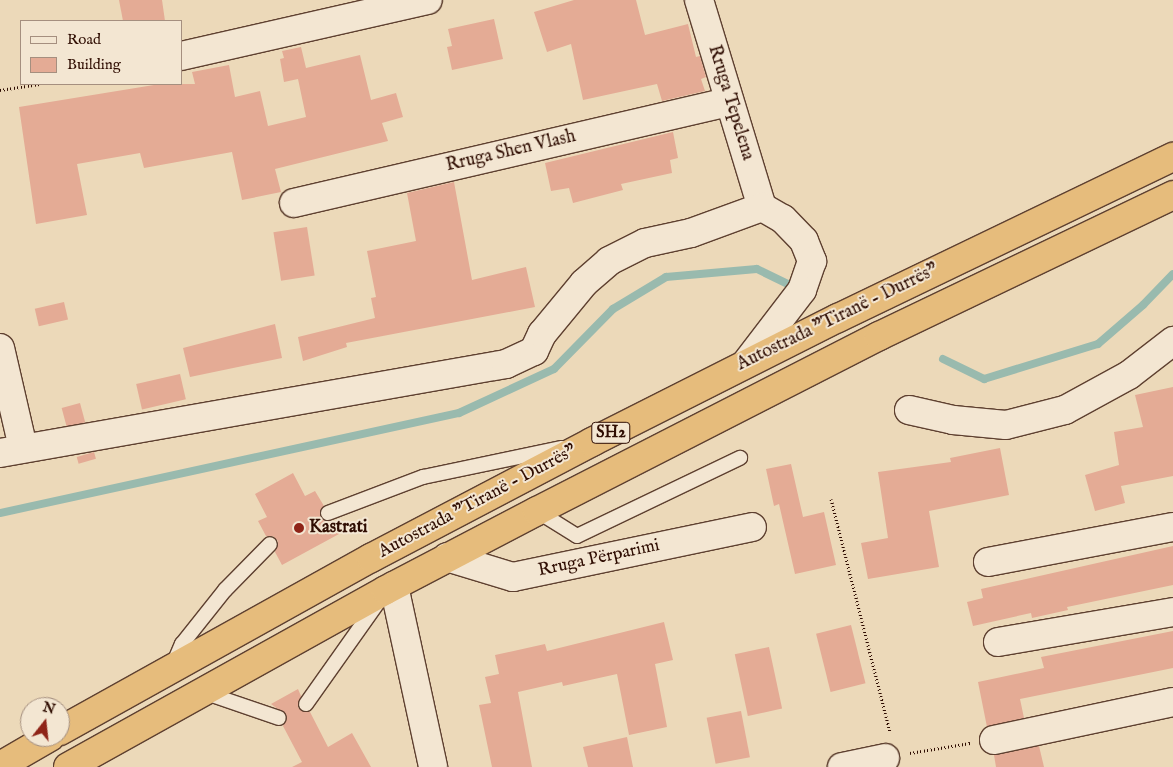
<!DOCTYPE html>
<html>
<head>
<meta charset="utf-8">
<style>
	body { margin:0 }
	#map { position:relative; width:1173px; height:767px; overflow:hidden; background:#ecd9b9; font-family:"IM FELL English",serif }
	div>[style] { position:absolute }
	.stream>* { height:8px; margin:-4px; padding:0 4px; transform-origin:4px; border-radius:4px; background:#99baae }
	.building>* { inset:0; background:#e4ab95; transform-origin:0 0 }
	.path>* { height:3px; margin-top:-1.5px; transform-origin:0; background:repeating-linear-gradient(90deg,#2f0d02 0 1px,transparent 0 3.5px) }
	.roads { filter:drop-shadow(1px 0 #5e4030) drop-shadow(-1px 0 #5e4030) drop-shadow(0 1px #5e4030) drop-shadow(0 -1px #5e4030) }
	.service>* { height:14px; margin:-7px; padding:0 7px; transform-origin:7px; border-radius:7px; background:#f3e6d2 }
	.minor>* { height:28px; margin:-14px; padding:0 14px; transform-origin:14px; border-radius:14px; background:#f3e6d2 }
	.trunk>* { height:28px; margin:-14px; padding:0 14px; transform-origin:14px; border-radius:14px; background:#e6bc7c }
	.dots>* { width:14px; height:14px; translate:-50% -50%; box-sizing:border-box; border:2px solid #f3e6d2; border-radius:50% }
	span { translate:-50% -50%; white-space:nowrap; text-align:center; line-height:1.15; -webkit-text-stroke:4px #f3e6d2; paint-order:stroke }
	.shield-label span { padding:1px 4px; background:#f3e6d2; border:1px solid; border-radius:4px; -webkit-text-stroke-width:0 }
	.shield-label { font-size:16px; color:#2f0d02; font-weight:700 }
	.street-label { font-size:18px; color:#2f0d02 }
	.poi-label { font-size:18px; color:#2f0d02; font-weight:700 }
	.left { translate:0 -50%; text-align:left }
	.legend { position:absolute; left:20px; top:20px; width:162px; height:65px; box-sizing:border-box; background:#f3e6d2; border:1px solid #a58f7f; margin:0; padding:6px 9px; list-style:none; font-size:15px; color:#2f0d02 }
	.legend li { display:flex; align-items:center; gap:10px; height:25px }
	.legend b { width:25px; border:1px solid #a58f7f }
	.north { position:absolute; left:20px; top:697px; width:50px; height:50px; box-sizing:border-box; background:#f3e6d2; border:1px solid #a58f7f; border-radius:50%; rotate:16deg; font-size:14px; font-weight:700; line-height:20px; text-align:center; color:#2f0d02 }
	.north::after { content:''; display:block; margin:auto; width:18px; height:22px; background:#8f2418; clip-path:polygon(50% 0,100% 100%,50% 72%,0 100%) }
</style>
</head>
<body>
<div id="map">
	<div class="stream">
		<div style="left:943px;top:359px;width:46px;rotate:26deg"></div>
		<div style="left:984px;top:379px;width:119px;rotate:-17.1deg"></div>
		<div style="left:1098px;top:344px;width:60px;rotate:-40.9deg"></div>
		<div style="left:1143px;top:305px;width:43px;rotate:-45.9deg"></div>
		<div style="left:0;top:513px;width:470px;rotate:-12.3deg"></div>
		<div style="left:459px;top:413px;width:105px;rotate:-24.9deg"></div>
		<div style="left:554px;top:369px;width:84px;rotate:-45.5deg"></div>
		<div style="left:613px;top:309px;width:62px;rotate:-31.1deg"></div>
		<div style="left:666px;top:277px;width:91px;rotate:-5deg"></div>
		<div style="left:757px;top:269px;width:46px;rotate:26deg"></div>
	</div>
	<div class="building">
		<div style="clip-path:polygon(119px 0,162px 0,165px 21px,123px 21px)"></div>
		<div style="clip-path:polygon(574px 0,636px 0,645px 35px,688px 24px,696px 57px,700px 56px,706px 77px,701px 79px,705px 91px,662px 101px,657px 84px,583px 100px,571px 44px,547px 52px,534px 12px)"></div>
		<div style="clip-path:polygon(494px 19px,503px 59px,452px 70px,447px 47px,452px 46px,448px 29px)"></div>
		<div style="clip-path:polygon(301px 47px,306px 68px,360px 55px,371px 100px,396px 93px,403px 117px,382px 123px,388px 141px,275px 169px,281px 192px,242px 200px,232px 152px,144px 168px,140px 153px,77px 164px,87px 215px,36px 224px,19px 107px,160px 84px,195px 84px,192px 72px,229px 65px,235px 97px,260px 91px,268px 126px,306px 117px,298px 79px,284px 82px,280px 59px,284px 58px,282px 51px)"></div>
		<div style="clip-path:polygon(673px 132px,678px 158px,670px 160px,672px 173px,621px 184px,623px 190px,573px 203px,569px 188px,551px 191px,545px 163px)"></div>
		<div style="clip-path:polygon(454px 182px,472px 280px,526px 267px,535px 307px,346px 343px,347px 347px,303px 361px,298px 337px,375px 318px,371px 298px,376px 297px,367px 251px,416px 241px,407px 193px)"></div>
		<div style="left:307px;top:227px;width:49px;height:34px;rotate:81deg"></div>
		<div style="left:64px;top:302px;width:18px;height:30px;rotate:77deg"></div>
		<div style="clip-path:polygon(275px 324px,282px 358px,190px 377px,183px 348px)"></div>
		<div style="left:180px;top:374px;width:26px;height:45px;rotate:77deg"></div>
		<div style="clip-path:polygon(1173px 387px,1173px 476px,1121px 486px,1125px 503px,1095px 511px,1085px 475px,1119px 465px,1114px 432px,1143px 427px,1135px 395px)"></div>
		<div style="left:80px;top:403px;width:20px;height:19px;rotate:75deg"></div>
		<div style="clip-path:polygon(1000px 448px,1009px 495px,929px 511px,939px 567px,868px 579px,861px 543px,888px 538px,878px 472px,951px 462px,950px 458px)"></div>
		<div style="left:94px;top:452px;width:7px;height:18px;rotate:74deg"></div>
		<div style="clip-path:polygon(791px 464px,803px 517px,824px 512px,836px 565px,795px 574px,779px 504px,774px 506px,766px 469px)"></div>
		<div style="clip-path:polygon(293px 473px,305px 496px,315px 491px,324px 506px,320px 517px,326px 522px,332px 521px,339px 534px,282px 565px,275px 552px,278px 541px,273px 536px,266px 536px,258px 521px,267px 517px,255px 494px)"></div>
		<div style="clip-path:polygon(1173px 546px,1173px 585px,1067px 607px,1068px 610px,1032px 618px,1031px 613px,973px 626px,967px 602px,983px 598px,981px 589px)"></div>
		<div style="clip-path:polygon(664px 622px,673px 660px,655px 664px,667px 727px,629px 735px,617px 674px,563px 686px,562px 682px,518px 692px,532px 767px,492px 767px,479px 705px,491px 703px,485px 677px,499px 674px,495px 655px,545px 644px,547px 651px)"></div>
		<div style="left:851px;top:625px;width:60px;height:36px;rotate:76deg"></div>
		<div style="clip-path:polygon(1173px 631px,1173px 668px,1020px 699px,1024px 718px,987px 727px,978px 682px,1044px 668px,1041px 657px)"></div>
		<div style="left:769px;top:647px;width:63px;height:35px;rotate:78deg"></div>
		<div style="clip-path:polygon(298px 689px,301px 696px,298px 708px,310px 712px,328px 747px,352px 733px,371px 767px,292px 767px,302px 762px,283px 726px,287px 716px,271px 704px)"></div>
		<div style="left:741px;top:711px;width:47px;height:35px;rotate:79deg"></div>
		<div style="clip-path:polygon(627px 737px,633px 767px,588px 767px,583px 747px)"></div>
		<div style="clip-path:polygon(1039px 746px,1044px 767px,996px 767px,994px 755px)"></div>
	</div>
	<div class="path">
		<div style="left:0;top:90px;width:40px;rotate:-8.5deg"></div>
		<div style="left:831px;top:499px;width:241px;rotate:75.8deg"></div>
		<div style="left:910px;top:753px;width:61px;rotate:-9.5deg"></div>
	</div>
	<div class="roads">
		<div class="service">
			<div style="left:537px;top:511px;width:47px;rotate:32deg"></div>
			<div style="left:577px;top:536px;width:181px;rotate:-25.6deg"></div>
			<div style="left:328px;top:513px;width:102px;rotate:-20.8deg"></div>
			<div style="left:423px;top:477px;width:142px;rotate:-11.8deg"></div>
			<div style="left:173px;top:665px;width:23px;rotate:-67deg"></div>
			<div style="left:182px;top:644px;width:69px;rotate:-51.5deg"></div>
			<div style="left:225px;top:590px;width:64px;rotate:-45.6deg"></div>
			<div style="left:203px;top:692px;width:80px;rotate:18.9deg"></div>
			<div style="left:306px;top:704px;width:126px;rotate:-54.7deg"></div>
		</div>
		<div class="minor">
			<div style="left:699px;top:0;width:216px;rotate:73.1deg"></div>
			<div style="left:181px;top:56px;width:253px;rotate:-12.8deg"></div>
			<div style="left:294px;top:203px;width:446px;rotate:-13.1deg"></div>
			<div style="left:0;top:348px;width:103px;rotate:77deg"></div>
			<div style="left:909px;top:410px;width:45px;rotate:12.8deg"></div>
			<div style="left:953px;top:420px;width:53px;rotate:5.4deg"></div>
			<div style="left:1006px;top:425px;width:61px;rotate:-14.3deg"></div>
			<div style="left:1065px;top:410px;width:73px;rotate:-28.7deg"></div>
			<div style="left:1129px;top:375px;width:56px;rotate:-37.7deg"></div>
			<div style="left:0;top:453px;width:514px;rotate:-9.98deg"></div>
			<div style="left:506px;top:364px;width:31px;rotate:-25deg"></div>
			<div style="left:534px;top:351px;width:19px;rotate:-65deg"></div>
			<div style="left:542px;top:334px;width:66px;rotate:-50.5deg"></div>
			<div style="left:584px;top:283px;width:33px;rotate:-41deg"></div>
			<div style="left:609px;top:261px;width:40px;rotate:-26.6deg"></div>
			<div style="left:645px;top:243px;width:47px;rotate:-12.3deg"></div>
			<div style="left:691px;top:233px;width:76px;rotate:-20.1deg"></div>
			<div style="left:762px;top:207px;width:24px;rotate:30deg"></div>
			<div style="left:783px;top:219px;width:30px;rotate:46deg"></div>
			<div style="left:804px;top:241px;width:22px;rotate:68deg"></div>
			<div style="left:812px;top:261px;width:31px;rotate:109deg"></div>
			<div style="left:802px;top:290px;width:91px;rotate:127.4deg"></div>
			<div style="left:447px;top:557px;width:69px;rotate:16.9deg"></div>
			<div style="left:513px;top:577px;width:244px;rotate:-11.8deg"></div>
			<div style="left:988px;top:562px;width:188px;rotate:-10.7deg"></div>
			<div style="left:394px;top:586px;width:185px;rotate:77.8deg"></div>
			<div style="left:998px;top:642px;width:178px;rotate:-9.7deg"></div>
			<div style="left:994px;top:740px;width:183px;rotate:-12deg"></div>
			<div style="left:842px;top:767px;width:44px;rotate:-11.8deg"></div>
		</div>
		<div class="trunk">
			<div style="left:60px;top:731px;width:356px;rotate:-29.1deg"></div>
			<div style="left:371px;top:558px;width:250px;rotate:-27.7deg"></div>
			<div style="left:592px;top:442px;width:275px;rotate:-26.8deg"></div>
			<div style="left:838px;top:318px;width:372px;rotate:-25.7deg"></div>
			<div style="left:0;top:766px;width:58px;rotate:-30.1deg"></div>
			<div style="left:68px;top:767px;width:364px;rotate:-29.1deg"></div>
			<div style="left:386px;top:590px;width:170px;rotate:-27.6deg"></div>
			<div style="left:537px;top:511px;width:384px;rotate:-27.1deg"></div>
			<div style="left:879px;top:336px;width:326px;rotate:-25.6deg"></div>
		</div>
	</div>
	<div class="dots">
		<div style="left:299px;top:528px;background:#8f2418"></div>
	</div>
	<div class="shield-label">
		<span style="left:611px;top:433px">SH2</span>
	</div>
	<div class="street-label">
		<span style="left:730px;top:103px;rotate:73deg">Rruga Tepelena</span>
		<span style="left:511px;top:152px;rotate:-13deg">Rruga Shen Vlash</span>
		<span style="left:838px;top:318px;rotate:-26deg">Autostrada "Tiranë - Durrës"</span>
		<span style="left:478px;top:502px;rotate:-28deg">Autostrada "Tiranë - Durrës"</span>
		<span style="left:599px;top:559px;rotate:-12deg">Rruga Përparimi</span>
	</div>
	<div class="poi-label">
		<span class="left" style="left:309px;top:528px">Kastrati</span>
	</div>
	<ul class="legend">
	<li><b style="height:6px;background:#f3e6d2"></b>Road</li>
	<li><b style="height:14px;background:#e4ab95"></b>Building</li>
	</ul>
	<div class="north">N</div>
</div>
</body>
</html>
